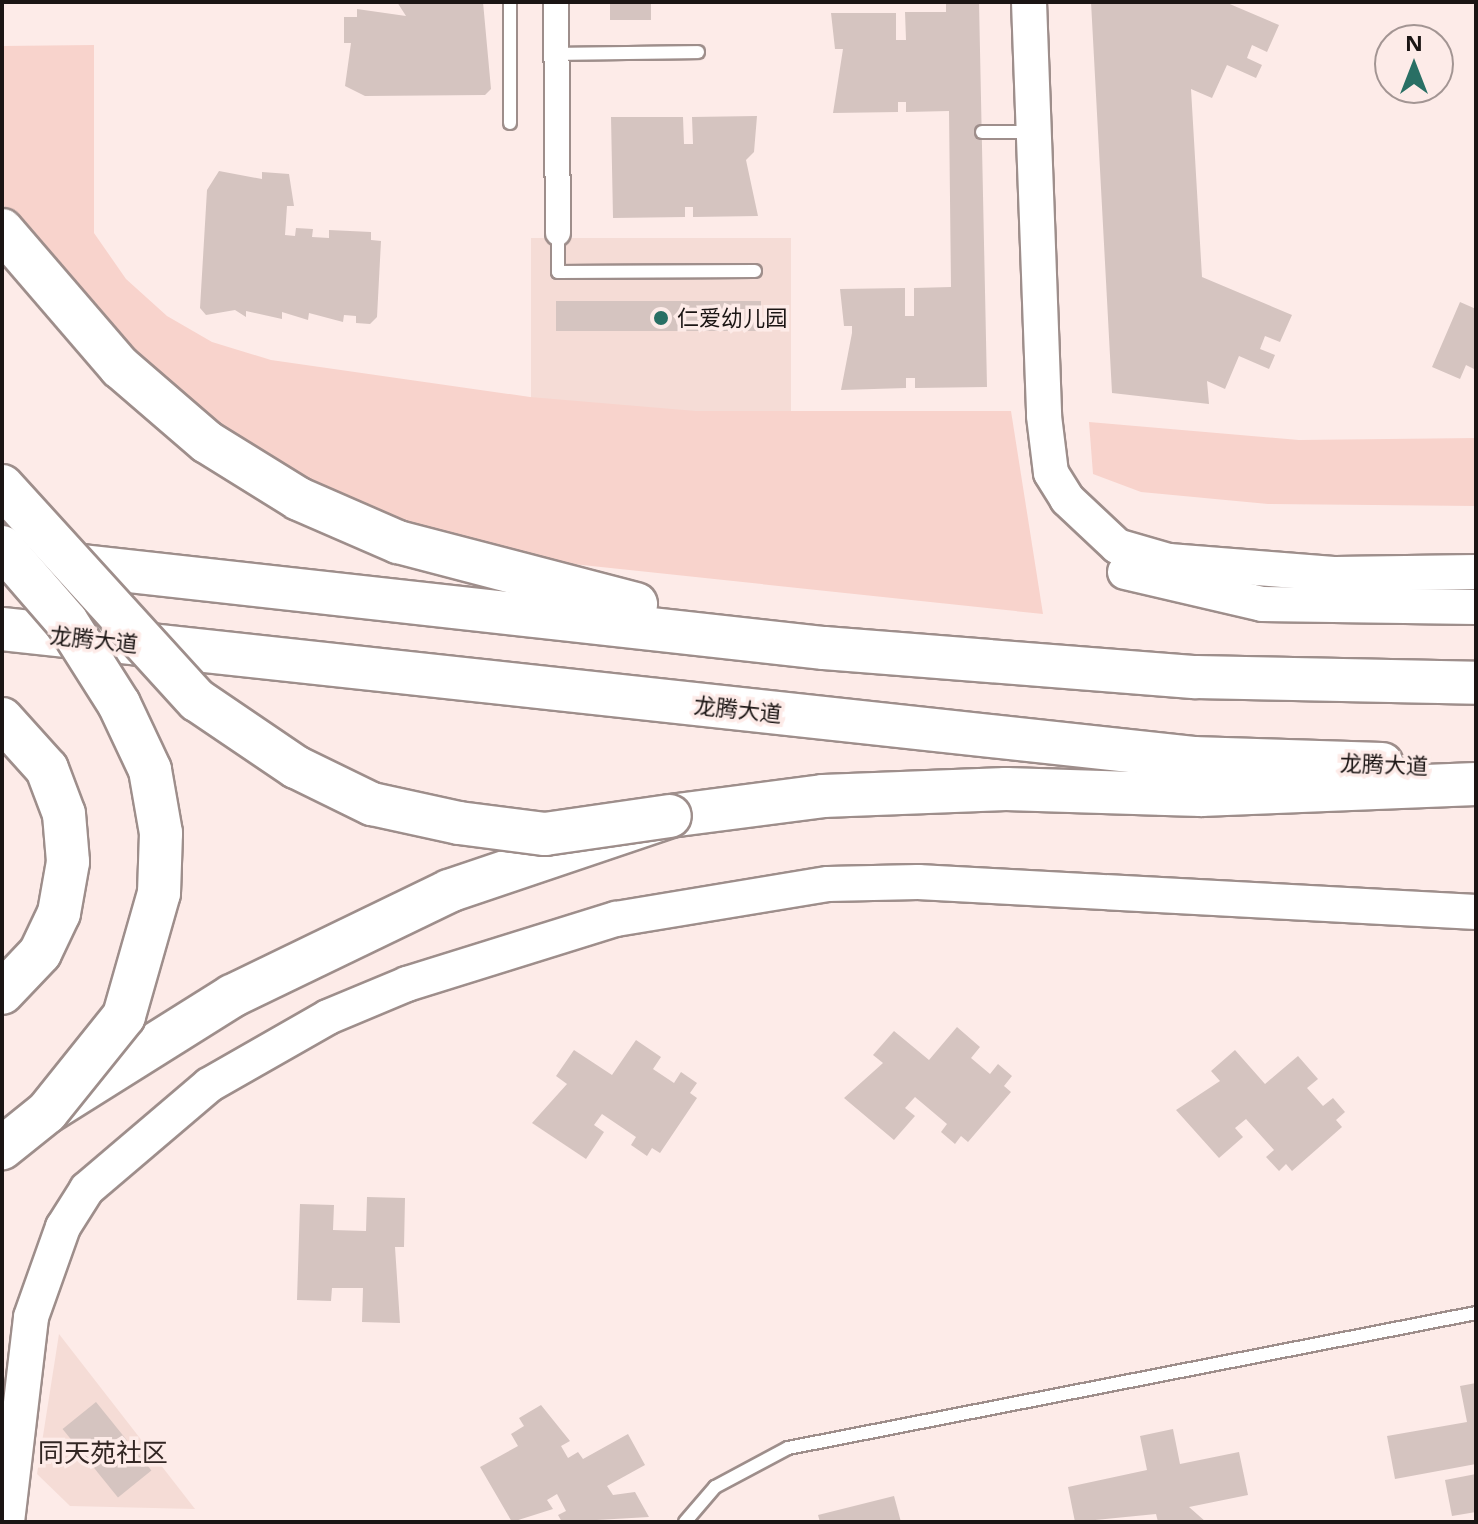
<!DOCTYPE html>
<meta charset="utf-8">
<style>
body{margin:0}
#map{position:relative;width:1478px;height:1524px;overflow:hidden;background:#fdebe8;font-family:"Noto Sans","Noto Sans SC",sans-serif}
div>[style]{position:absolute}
.built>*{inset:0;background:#f5dcd6;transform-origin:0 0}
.green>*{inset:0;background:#f8d3cc}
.building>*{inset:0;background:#d5c4c0;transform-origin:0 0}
.roads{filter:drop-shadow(2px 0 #9e8e8b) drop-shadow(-2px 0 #9e8e8b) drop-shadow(0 2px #9e8e8b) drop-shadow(0 -2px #9e8e8b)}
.lane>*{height:12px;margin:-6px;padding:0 6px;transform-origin:6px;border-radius:6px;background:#fff}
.street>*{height:24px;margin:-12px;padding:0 12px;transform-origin:12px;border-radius:12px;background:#fff}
.secondary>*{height:34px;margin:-17px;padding:0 17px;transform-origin:17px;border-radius:17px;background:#fff}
.highway>*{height:42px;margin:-21px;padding:0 21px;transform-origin:21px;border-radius:21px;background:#fff}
.bridges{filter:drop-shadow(2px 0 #9e8e8b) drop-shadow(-2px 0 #9e8e8b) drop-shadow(0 2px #9e8e8b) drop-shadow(0 -2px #9e8e8b)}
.highway-bridge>*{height:42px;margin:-21px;padding:0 21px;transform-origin:21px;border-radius:21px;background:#fff}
.dots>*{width:22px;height:22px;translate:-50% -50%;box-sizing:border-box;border:4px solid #fdebe8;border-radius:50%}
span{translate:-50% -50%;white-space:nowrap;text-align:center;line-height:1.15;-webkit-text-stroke:7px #fdebe8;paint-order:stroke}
.poi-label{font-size:22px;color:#1b1514}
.left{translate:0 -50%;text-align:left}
.street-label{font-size:22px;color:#1b1514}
.quarter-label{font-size:26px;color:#322623}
.frame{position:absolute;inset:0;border:4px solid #1b1514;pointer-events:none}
.north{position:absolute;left:1374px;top:24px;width:80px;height:80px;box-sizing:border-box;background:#fdebe8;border:2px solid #a39593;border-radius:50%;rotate:0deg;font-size:22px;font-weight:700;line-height:32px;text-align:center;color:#1b1514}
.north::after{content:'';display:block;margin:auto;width:28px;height:36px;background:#296f64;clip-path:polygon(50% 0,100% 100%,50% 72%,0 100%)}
</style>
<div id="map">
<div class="built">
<div style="left:791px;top:238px;width:174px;height:260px;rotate:90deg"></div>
<div style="clip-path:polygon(59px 1334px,195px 1509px,70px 1506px,37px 1474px)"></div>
</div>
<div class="green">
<div style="clip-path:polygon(94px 45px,94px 233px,126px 279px,167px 316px,212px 342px,271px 360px,530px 397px,696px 411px,1011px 411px,1043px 614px,516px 558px,459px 545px,263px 464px,133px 359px,2px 203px,2px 46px)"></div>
<div style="clip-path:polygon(1089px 422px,1299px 440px,1476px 438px,1476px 506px,1268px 504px,1141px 492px,1093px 474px)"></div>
</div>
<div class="building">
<div style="clip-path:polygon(397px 2px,483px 2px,491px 89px,485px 95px,365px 96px,345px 86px,351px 43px,344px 43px,344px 17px,357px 17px,357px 9px,406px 16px)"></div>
<div style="left:610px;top:2px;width:41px;height:18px"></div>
<div style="clip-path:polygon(946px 2px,979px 2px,987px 387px,915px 388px,915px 378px,906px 378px,906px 388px,841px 390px,852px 333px,852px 326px,844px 326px,840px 289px,905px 288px,905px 316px,914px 316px,914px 288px,951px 287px,949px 111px,906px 112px,906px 102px,898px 102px,898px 112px,833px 113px,843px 49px,835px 49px,831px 13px,896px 13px,896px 40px,906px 40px,905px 12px,946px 12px)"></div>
<div style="clip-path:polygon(1091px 2px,1225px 2px,1279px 25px,1267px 52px,1252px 45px,1247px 58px,1262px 65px,1256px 78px,1227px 65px,1212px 98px,1191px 89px,1202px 277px,1292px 315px,1280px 342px,1265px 336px,1260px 349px,1275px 355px,1269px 369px,1239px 356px,1225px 389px,1207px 381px,1209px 404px,1112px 393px)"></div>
<div style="clip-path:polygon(757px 116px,754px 152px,746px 160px,758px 216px,693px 217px,693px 207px,685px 207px,685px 217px,613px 218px,611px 117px,683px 117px,684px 144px,693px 144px,692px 117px)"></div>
<div style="clip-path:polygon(219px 171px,262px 179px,262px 172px,289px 174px,294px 206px,287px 206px,285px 235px,295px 236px,296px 228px,313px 229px,312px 237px,329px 238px,329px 230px,371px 232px,371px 240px,381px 241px,377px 317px,370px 324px,356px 323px,356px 316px,344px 315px,343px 322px,309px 313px,308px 320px,282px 312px,282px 319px,246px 311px,246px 317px,235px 310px,206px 315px,200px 308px,207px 190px)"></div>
<div style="left:761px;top:301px;width:30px;height:205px;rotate:90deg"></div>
<div style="clip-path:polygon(1460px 302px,1476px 309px,1476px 370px,1466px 365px,1460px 379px,1432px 367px)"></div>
<div style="clip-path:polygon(957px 1027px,980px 1047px,971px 1058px,990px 1074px,998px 1064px,1012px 1076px,1004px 1086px,1011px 1092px,968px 1142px,961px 1136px,955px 1144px,941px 1132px,947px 1124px,915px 1097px,905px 1108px,915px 1116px,894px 1140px,844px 1098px,883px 1063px,873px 1055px,894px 1031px,929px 1060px)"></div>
<div style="clip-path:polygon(636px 1040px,661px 1057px,653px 1069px,674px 1083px,681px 1072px,697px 1083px,690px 1093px,697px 1098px,660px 1153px,652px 1148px,647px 1156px,631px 1145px,636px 1137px,602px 1114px,594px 1125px,604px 1132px,586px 1159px,532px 1123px,567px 1084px,556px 1076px,574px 1050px,612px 1075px)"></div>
<div style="clip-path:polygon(1235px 1050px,1265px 1084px,1298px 1056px,1318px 1079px,1307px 1088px,1323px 1106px,1333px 1098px,1345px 1112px,1336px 1120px,1342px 1127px,1292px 1171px,1286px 1164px,1279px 1171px,1266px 1157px,1274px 1150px,1246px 1119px,1235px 1128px,1243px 1137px,1219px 1158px,1176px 1110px,1220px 1081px,1211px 1071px)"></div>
<div style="clip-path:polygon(367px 1197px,405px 1198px,404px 1247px,395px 1247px,400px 1323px,362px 1322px,363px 1288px,332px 1288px,331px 1301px,297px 1300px,300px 1204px,334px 1205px,333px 1230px,366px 1231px)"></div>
<div style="clip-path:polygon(1476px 1383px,1476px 1464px,1395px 1479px,1387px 1436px,1467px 1422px,1460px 1386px)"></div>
<div style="left:96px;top:1402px;width:88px;height:43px;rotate:51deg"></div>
<div style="clip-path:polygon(541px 1405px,570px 1441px,561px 1446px,568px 1458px,578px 1452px,583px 1459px,628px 1434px,645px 1465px,607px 1486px,613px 1495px,635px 1492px,649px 1517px,562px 1522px,558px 1515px,566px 1511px,557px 1494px,547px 1500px,553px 1509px,512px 1522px,480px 1467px,518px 1446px,511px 1434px,524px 1426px,519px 1418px)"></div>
<div style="clip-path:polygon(1173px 1429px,1180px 1464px,1239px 1452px,1248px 1495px,1189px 1507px,1206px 1522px,1158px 1522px,1156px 1514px,1075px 1522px,1068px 1487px,1147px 1470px,1140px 1436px)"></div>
<div style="clip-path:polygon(1476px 1474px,1476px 1512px,1452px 1516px,1445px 1480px)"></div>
<div style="clip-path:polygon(894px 1496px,901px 1522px,820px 1522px,818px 1515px)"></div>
</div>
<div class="roads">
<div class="lane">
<div style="left:510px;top:2px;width:121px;rotate:90deg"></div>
<div style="left:557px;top:54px;width:141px;rotate:-0.8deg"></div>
<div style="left:982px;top:132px;width:49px"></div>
<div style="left:558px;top:233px;width:39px;rotate:90deg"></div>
<div style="left:558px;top:272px;width:197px;rotate:-0.3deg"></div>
<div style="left:685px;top:1522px;width:46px;rotate:-49.4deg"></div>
<div style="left:715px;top:1487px;width:83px;rotate:-28.1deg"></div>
<div style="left:788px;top:1448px;width:701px;rotate:-11.1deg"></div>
</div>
<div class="street">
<div style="left:556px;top:2px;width:231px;rotate:89.5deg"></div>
</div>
<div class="secondary">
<div style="left:1029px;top:2px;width:414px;rotate:87.9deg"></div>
<div style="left:1044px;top:416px;width:57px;rotate:83deg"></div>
<div style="left:1051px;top:473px;width:31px;rotate:58deg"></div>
<div style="left:1067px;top:499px;width:69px;rotate:43.2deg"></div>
<div style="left:1117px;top:546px;width:54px;rotate:16.1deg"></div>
<div style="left:1169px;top:561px;width:168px;rotate:4.5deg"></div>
<div style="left:1336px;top:574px;width:140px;rotate:-0.8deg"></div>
<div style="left:1125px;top:572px;width:141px;rotate:13.1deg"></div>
<div style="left:1262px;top:604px;width:214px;rotate:0.8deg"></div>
<div style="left:7px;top:1522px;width:206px;rotate:-83.3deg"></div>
<div style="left:31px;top:1317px;width:96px;rotate:-70.4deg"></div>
<div style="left:63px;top:1227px;width:45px;rotate:-57.7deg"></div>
<div style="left:87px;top:1189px;width:160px;rotate:-40.4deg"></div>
<div style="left:209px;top:1085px;width:137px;rotate:-29.7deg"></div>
<div style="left:328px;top:1017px;width:86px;rotate:-22.7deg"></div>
<div style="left:407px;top:984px;width:219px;rotate:-17.3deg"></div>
<div style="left:616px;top:919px;width:215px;rotate:-9.4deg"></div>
<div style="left:828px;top:884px;width:90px;rotate:-1.3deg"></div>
<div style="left:918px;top:882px;width:559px;rotate:3.08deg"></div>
</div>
<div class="highway">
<div style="left:2px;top:230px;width:181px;rotate:49.3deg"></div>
<div style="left:120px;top:367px;width:115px;rotate:40.8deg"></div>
<div style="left:207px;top:442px;width:108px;rotate:31.8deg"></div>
<div style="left:299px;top:499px;width:108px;rotate:23.5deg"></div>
<div style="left:398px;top:542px;width:246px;rotate:14.6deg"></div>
<div style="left:47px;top:562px;width:782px;rotate:6.32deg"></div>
<div style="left:824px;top:648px;width:373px;rotate:4.5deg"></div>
<div style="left:1196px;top:677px;width:280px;rotate:1.2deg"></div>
<div style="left:2px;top:629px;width:1198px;rotate:6.18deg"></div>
<div style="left:1193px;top:758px;width:189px;rotate:1.8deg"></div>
<div style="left:2px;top:719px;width:67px;rotate:48deg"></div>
<div style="left:47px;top:769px;width:48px;rotate:69.3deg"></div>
<div style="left:64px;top:814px;width:48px;rotate:85.2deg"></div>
<div style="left:68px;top:862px;width:52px;rotate:100deg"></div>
<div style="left:59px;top:913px;width:44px;rotate:115.4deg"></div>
<div style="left:40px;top:953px;width:55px;rotate:133.5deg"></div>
<div style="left:52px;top:1109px;width:213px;rotate:-32.1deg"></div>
<div style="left:232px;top:996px;width:241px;rotate:-25.8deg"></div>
<div style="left:449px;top:891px;width:233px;rotate:-18.7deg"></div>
<div style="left:670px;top:816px;width:154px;rotate:-7.4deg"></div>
<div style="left:823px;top:796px;width:183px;rotate:-2.2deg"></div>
<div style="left:1006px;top:789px;width:195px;rotate:1.8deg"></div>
<div style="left:1201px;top:795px;width:275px;rotate:-2.3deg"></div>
</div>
</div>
<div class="bridges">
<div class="highway-bridge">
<div style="left:2px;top:486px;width:290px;rotate:47.7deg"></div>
<div style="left:197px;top:700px;width:120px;rotate:34.1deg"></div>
<div style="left:296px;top:767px;width:85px;rotate:26deg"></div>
<div style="left:372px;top:804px;width:89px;rotate:12.3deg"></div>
<div style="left:459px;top:823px;width:87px;rotate:7.3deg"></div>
<div style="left:545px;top:834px;width:126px;rotate:-8.2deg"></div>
<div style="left:2px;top:547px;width:99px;rotate:49.1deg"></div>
<div style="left:67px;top:622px;width:97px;rotate:57.6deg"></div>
<div style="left:119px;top:704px;width:73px;rotate:64.8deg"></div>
<div style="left:150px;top:770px;width:64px;rotate:80.1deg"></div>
<div style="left:161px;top:833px;width:60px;rotate:91.9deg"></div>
<div style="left:159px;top:893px;width:128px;rotate:105.9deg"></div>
<div style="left:124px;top:1016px;width:123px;rotate:128.7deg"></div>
<div style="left:47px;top:1112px;width:58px;rotate:141.3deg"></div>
</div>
</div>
<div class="dots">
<div style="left:661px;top:318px;background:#296f64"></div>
</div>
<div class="poi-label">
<span class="left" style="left:677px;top:318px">仁爱幼儿园</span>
</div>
<div class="street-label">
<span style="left:94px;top:639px;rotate:6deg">龙腾大道</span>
<span style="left:738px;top:709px;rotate:6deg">龙腾大道</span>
<span style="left:1384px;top:764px;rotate:2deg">龙腾大道</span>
</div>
<div class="quarter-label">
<span style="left:103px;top:1453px">同天苑社区</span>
</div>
<div class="frame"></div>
<div class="north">N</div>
</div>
